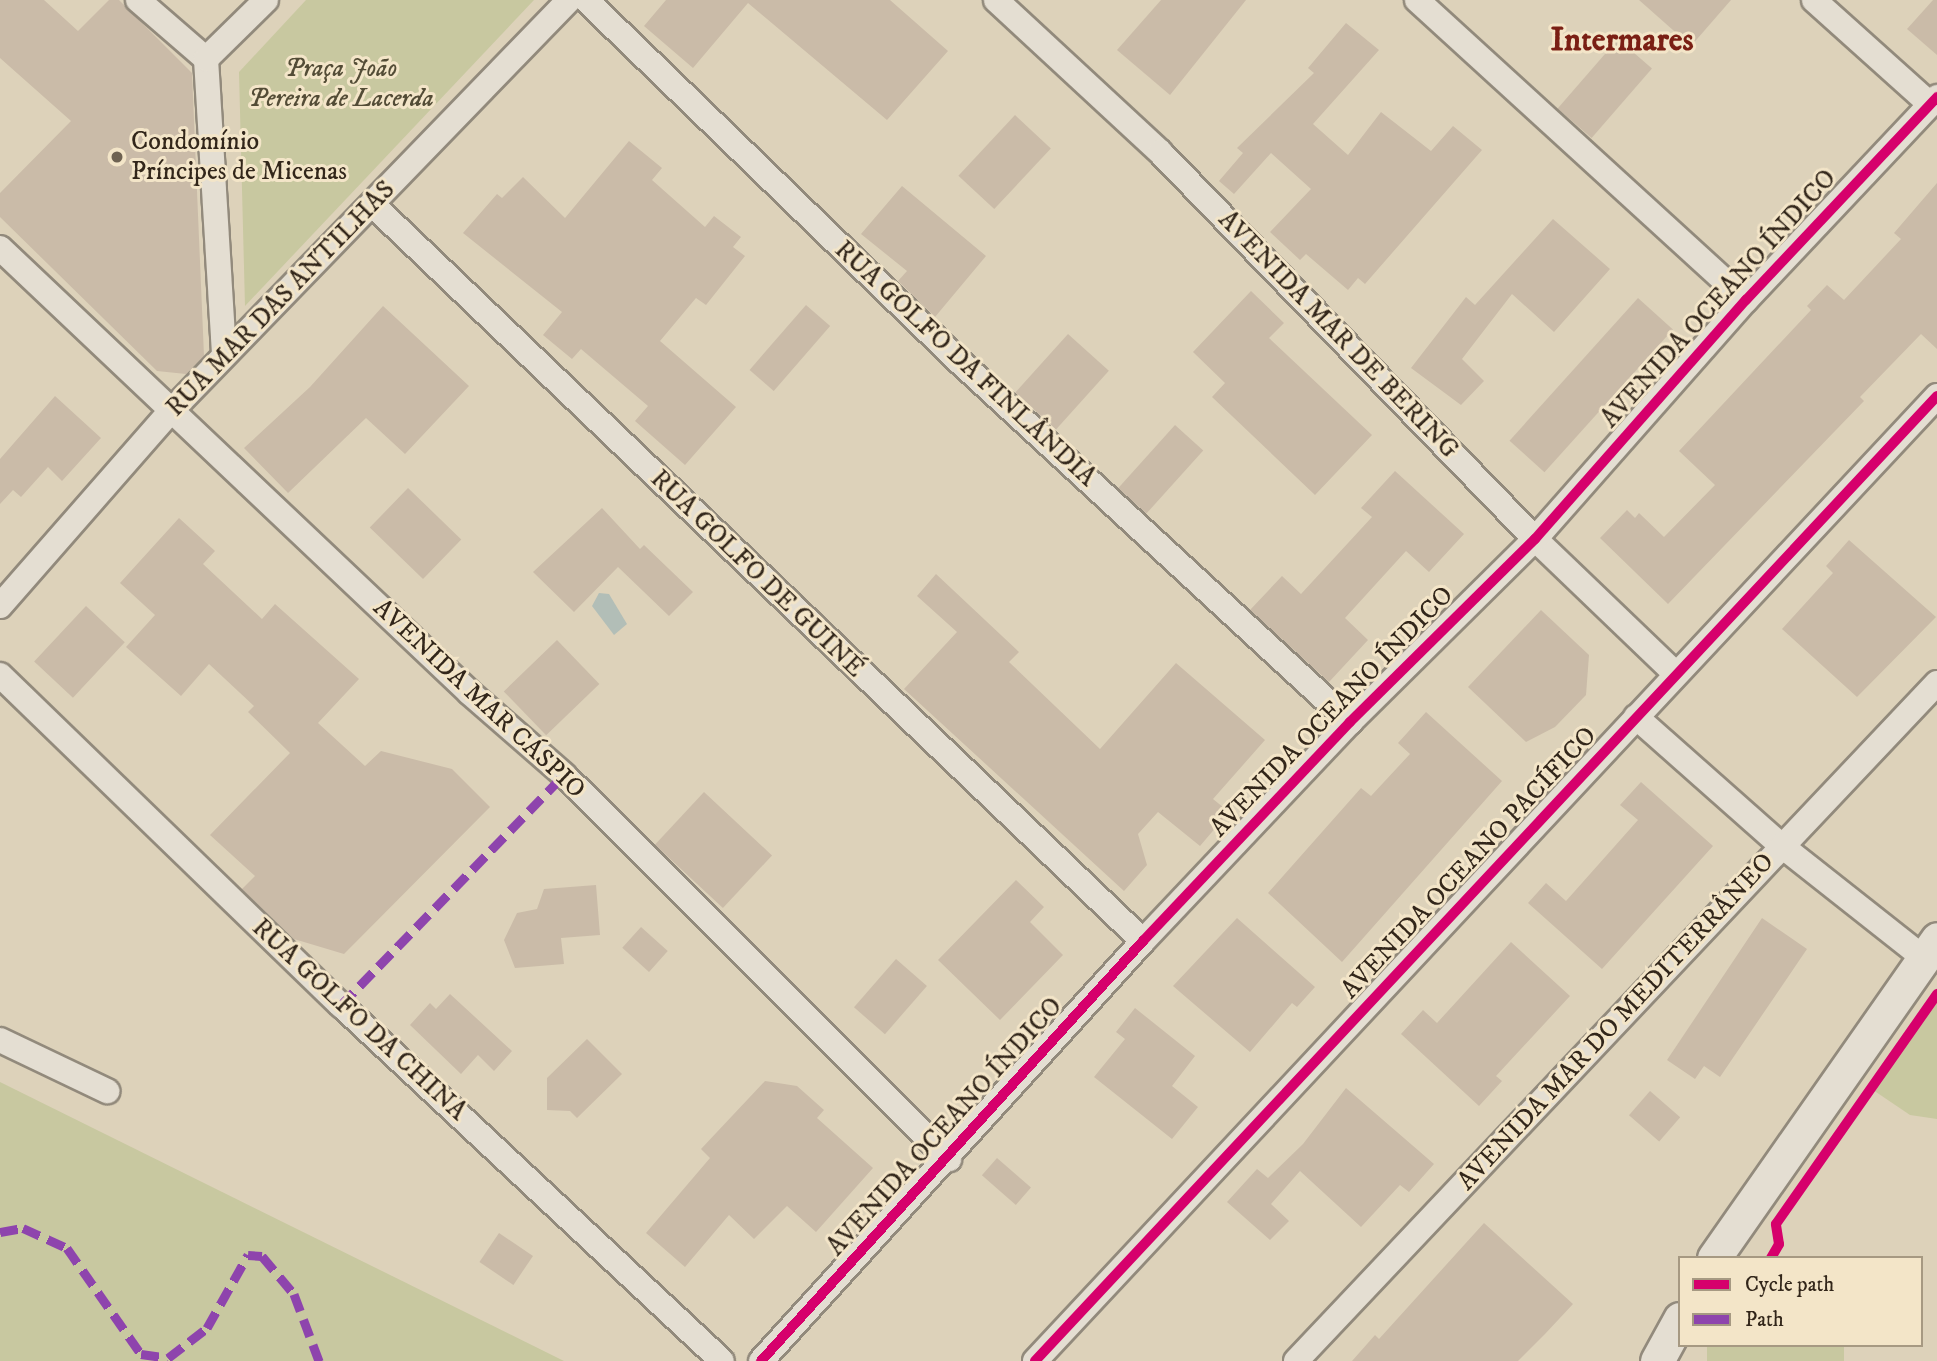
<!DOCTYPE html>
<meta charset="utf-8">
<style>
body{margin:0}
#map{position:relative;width:1937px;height:1361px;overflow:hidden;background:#ddd2ba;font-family:"IM FELL DW Pica",serif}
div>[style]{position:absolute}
.green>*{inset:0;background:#c8c8a0;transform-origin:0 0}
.water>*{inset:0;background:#b2beb7}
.building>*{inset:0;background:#cabba8;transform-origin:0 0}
.roads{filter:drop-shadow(2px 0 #928a7c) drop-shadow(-2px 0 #928a7c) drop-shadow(0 2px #928a7c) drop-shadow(0 -2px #928a7c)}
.street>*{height:24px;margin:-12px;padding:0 12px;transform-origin:12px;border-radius:12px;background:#e4ded2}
.secondary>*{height:33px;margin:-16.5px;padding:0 16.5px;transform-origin:16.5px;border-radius:16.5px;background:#e4ded2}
.quiet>*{height:9px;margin-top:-4.5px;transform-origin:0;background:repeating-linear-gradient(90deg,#8e44ad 0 18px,transparent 0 27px)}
.cycleway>*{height:10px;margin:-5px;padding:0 5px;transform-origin:5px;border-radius:5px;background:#d6006c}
.dots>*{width:19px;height:19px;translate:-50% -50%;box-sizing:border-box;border:4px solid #f3e5c8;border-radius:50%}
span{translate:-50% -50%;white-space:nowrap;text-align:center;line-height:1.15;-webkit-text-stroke:6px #f3e5c8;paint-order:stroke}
.park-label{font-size:26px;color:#534c36;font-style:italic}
.poi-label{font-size:26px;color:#32261a}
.left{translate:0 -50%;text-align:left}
.street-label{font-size:26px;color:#32261a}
.district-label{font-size:33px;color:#7a1f14;font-weight:700}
.legend{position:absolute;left:1678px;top:1256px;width:245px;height:91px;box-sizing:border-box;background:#f3e5c8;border:2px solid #a69982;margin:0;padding:9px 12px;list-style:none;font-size:21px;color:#32261a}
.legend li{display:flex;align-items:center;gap:14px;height:35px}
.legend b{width:35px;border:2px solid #a69982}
</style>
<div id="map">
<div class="green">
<div style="clip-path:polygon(306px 0,534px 0,245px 306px,239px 72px)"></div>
<div style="clip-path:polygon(1937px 1000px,1937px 1119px,1910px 1115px,1873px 1090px)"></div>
<div style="clip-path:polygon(0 1082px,564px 1361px,0 1361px)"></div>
<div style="left:1707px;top:1345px;width:137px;height:18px"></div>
</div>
<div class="water">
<div style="clip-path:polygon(599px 593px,609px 594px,627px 624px,614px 635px,592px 606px)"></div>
</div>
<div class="building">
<div style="clip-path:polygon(0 0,44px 0,78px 31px,109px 0,119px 0,192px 73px,204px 356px,186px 374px,157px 371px,0 217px,0 193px,71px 121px,0 58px)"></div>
<div style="clip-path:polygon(666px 0,890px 0,948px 51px,887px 120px,748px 3px,693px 68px,644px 26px)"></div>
<div style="clip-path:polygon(1161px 0,1246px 0,1170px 95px,1117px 50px)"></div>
<div style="clip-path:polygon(1639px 0,1731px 0,1691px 46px)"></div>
<div style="clip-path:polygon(1933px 0,1937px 0,1937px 55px,1907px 29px)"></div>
<div style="clip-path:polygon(1346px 23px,1379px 50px,1313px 124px,1348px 155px,1381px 112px,1431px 151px,1453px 126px,1482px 150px,1365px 284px,1358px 278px,1348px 290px,1306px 254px,1300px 260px,1270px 232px,1311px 189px,1271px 153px,1234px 194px,1219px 181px,1243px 153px,1237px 148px,1314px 73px,1308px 68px)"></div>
<div style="left:1618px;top:39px;width:45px;height:92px;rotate:41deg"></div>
<div style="left:1015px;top:115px;width:49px;height:83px;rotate:43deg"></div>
<div style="clip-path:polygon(629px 141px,662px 168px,652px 180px,705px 227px,714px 216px,741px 237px,733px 247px,745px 256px,706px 305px,696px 298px,660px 341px,736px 407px,685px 465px,635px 421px,648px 406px,581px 349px,572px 359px,543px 335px,562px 312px,463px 233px,497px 194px,502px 198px,523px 177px,565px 218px)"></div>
<div style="clip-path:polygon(1937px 183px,1937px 349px,1921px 334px,1860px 397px,1864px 401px,1668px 604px,1600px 538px,1627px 510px,1635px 518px,1639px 513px,1664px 537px,1715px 485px,1679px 451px,1811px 310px,1807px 306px,1827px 285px,1844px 300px,1901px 239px,1894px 233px)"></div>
<div style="clip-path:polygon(902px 186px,986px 256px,935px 317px,898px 281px,907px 271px,861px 234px)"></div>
<div style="clip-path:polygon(1553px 219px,1610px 269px,1554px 332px,1512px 294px,1462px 359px,1484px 381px,1461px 405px,1411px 368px,1466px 297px,1475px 305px)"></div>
<div style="clip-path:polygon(1251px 291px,1284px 323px,1269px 338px,1372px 435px,1315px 495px,1212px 397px,1225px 383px,1193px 352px)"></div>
<div style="left:1638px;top:298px;width:47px;height:192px;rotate:42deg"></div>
<div style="left:806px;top:305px;width:32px;height:86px;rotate:41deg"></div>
<div style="clip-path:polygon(383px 306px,469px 386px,405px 454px,366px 418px,288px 493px,244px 448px,310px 387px)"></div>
<div style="left:1068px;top:334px;width:55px;height:79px;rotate:42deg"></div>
<div style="clip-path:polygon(55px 396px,101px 438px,62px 481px,48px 467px,21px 497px,13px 490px,0 504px,0 459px)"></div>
<div style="left:1175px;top:425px;width:38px;height:85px;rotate:42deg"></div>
<div style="clip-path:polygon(1395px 471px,1464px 534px,1429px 572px,1406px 551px,1345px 618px,1368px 640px,1329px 682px,1250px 610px,1282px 576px,1301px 594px,1372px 517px,1361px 508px)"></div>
<div style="left:408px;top:488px;width:74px;height:55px;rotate:44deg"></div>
<div style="clip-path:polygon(602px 508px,640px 549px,644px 545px,693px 592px,669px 616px,618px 567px,574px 612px,533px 572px)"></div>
<div style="clip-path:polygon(179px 518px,215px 551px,203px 564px,262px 619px,275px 604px,359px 679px,318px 723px,365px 766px,381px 751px,452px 769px,490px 807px,344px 954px,294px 939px,242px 889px,255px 876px,210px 835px,290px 753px,248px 712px,254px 706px,209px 664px,181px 696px,126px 647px,155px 615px,120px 583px)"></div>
<div style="clip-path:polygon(1849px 540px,1936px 617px,1857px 697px,1782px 629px,1833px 573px,1826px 566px)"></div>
<div style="clip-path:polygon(936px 574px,1019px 652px,1009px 662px,1100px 749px,1176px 663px,1265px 740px,1213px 799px,1229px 812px,1200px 846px,1158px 812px,1138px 834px,1147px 865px,1124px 891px,904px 689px,957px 632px,917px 596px)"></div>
<div style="left:86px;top:606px;width:53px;height:76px;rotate:43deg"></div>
<div style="clip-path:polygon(1541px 610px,1589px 655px,1586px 695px,1555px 727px,1526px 742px,1468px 687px)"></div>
<div style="left:557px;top:640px;width:61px;height:74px;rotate:46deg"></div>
<div style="clip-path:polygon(1426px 712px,1502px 781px,1342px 962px,1268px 893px,1361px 788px,1371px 796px,1410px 754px,1398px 743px)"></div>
<div style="clip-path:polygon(1641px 782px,1713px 846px,1602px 969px,1528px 903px,1546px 883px,1566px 901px,1638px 820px,1620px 805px)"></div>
<div style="left:704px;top:792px;width:93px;height:72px;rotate:43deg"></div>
<div style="clip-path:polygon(1016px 880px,1044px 907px,1030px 922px,1063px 955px,1000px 1020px,938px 960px)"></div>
<div style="clip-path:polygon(596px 885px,600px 935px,561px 938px,564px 964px,515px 968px,504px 940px,517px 913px,537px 909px,544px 889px)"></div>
<div style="clip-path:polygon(1237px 918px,1315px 987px,1297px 1007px,1292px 1003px,1250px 1052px,1173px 986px)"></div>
<div style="clip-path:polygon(1762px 918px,1807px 949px,1720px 1077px,1704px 1066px,1695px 1079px,1667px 1060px)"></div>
<div style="left:641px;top:927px;width:36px;height:28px;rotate:42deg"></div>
<div style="clip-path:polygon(1511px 942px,1570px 996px,1496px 1076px,1502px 1081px,1479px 1106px,1401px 1034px,1423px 1010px,1437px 1023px)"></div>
<div style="left:896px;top:959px;width:41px;height:64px;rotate:41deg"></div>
<div style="clip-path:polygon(450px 994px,512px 1051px,494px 1071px,478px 1055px,461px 1074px,410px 1025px,430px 1003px,436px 1009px)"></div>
<div style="clip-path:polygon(1135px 1008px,1195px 1056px,1172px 1086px,1198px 1107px,1172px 1139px,1094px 1077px,1125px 1039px,1116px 1032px)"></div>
<div style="clip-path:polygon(587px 1039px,622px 1074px,577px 1118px,570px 1111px,547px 1110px,547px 1078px)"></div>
<div style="clip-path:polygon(765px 1081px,797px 1086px,824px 1110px,817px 1118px,873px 1168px,816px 1232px,787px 1206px,754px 1239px,729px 1215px,685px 1267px,646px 1233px,710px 1158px,701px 1149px)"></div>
<div style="clip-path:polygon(1346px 1088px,1434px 1164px,1409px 1192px,1400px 1185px,1361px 1227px,1300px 1171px,1271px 1204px,1289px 1221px,1270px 1240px,1227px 1202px,1257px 1169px,1268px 1178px,1303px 1144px)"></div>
<div style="left:1650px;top:1091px;width:40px;height:32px;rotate:41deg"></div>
<div style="left:997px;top:1158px;width:45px;height:23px;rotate:41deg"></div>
<div style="clip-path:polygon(1484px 1223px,1573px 1304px,1545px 1334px,1518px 1361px,1352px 1361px,1375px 1335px,1379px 1339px)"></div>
<div style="left:499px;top:1233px;width:41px;height:35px;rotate:34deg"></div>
</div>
<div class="roads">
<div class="street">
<div style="left:138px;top:0;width:90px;rotate:40.9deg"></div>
<div style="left:206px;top:59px;width:296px;rotate:86.5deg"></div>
<div style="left:586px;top:0;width:520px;rotate:44.07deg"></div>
<div style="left:960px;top:362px;width:531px;rotate:42.71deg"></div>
<div style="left:996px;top:0;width:224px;rotate:42.8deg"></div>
<div style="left:1160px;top:152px;width:539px;rotate:45.9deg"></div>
<div style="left:1535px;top:539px;width:195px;rotate:43.8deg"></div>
<div style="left:1417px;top:0;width:445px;rotate:42.4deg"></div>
<div style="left:1814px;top:0;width:156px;rotate:41.9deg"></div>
<div style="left:206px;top:59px;width:84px;rotate:-44.5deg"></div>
<div style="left:373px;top:205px;width:1065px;rotate:43.71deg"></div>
<div style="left:0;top:248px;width:647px;rotate:43.43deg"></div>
<div style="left:470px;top:693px;width:125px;rotate:41.1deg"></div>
<div style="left:564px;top:775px;width:544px;rotate:44.93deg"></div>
<div style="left:0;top:606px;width:259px;rotate:-48.8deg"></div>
<div style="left:171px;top:411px;width:572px;rotate:-45.92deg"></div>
<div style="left:0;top:675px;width:475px;rotate:44.1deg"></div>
<div style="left:341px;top:1005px;width:521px;rotate:43.06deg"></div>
<div style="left:1636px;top:717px;width:195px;rotate:41.5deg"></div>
<div style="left:1782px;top:846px;width:181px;rotate:38.3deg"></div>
<div style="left:0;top:1040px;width:119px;rotate:25.5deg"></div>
<div style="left:761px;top:1361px;width:568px;rotate:-47.71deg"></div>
<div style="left:1143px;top:941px;width:301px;rotate:-46.6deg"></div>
<div style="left:1350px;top:722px;width:260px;rotate:-44.7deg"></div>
<div style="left:1535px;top:539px;width:319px;rotate:-48.6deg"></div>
<div style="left:1746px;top:300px;width:279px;rotate:-46.7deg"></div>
<div style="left:1035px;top:1361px;width:1321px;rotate:-46.93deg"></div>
<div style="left:1296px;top:1361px;width:933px;rotate:-46.61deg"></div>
</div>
<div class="secondary">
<div style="left:1714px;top:1258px;width:389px;rotate:-55deg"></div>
<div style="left:1657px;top:1361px;width:48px;rotate:-61.3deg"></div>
</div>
</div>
<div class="quiet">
<div style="left:341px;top:1005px;width:320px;rotate:-45.9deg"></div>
<div style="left:0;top:1232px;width:23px;rotate:-10deg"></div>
<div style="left:23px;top:1228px;width:48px;rotate:24.4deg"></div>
<div style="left:67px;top:1248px;width:129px;rotate:55.1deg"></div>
<div style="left:141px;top:1354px;width:27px;rotate:8deg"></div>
<div style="left:168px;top:1358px;width:49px;rotate:-37.6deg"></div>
<div style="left:207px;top:1328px;width:84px;rotate:-60.7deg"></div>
<div style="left:248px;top:1255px;width:14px;rotate:4deg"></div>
<div style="left:262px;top:1256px;width:50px;rotate:49.9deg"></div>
<div style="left:294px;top:1294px;width:72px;rotate:69.5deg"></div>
</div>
<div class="cycleway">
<div style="left:1771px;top:1258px;width:16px;rotate:-60deg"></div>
<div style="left:1779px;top:1244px;width:20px;rotate:-99deg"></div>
<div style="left:1776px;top:1224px;width:281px;rotate:-55deg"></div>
<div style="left:761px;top:1361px;width:568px;rotate:-47.71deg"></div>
<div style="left:1143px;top:941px;width:301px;rotate:-46.6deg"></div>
<div style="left:1350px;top:722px;width:260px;rotate:-44.7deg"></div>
<div style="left:1535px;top:539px;width:319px;rotate:-48.6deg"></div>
<div style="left:1746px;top:300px;width:279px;rotate:-46.7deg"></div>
<div style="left:1035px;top:1361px;width:1321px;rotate:-46.93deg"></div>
</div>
<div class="dots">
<div style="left:117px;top:157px;background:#6e6252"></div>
</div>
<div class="park-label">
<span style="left:341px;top:84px">Praça João<br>Pereira de Lacerda</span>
</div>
<div class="poi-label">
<span class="left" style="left:131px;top:157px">Condomínio<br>Príncipes de Micenas</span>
</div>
<div class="street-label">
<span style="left:281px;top:299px;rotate:-46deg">RUA MAR DAS ANTILHAS</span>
<span style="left:1719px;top:299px;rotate:-48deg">AVENIDA OCEANO ÍNDICO</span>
<span style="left:1338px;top:335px;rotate:46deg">AVENIDA MAR DE BERING</span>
<span style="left:965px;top:364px;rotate:43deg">RUA GOLFO DA FINLÂNDIA</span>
<span style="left:757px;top:574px;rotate:44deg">RUA GOLFO DE GUINÉ</span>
<span style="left:479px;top:699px;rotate:43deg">AVENIDA MAR CÁSPIO</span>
<span style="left:1332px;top:712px;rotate:-46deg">AVENIDA OCEANO ÍNDICO</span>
<span style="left:1469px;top:863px;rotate:-47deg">AVENIDA OCEANO PACÍFICO</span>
<span style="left:359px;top:1020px;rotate:43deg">RUA GOLFO DA CHINA</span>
<span style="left:1616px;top:1022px;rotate:-47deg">AVENIDA MAR DO MEDITERRÂNEO</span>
<span style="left:945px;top:1127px;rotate:-48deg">AVENIDA OCEANO ÍNDICO</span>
</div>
<div class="district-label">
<span style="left:1622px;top:41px">Intermares</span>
</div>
<ul class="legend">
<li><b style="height:9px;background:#d6006c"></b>Cycle path</li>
<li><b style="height:9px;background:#8e44ad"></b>Path</li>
</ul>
</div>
